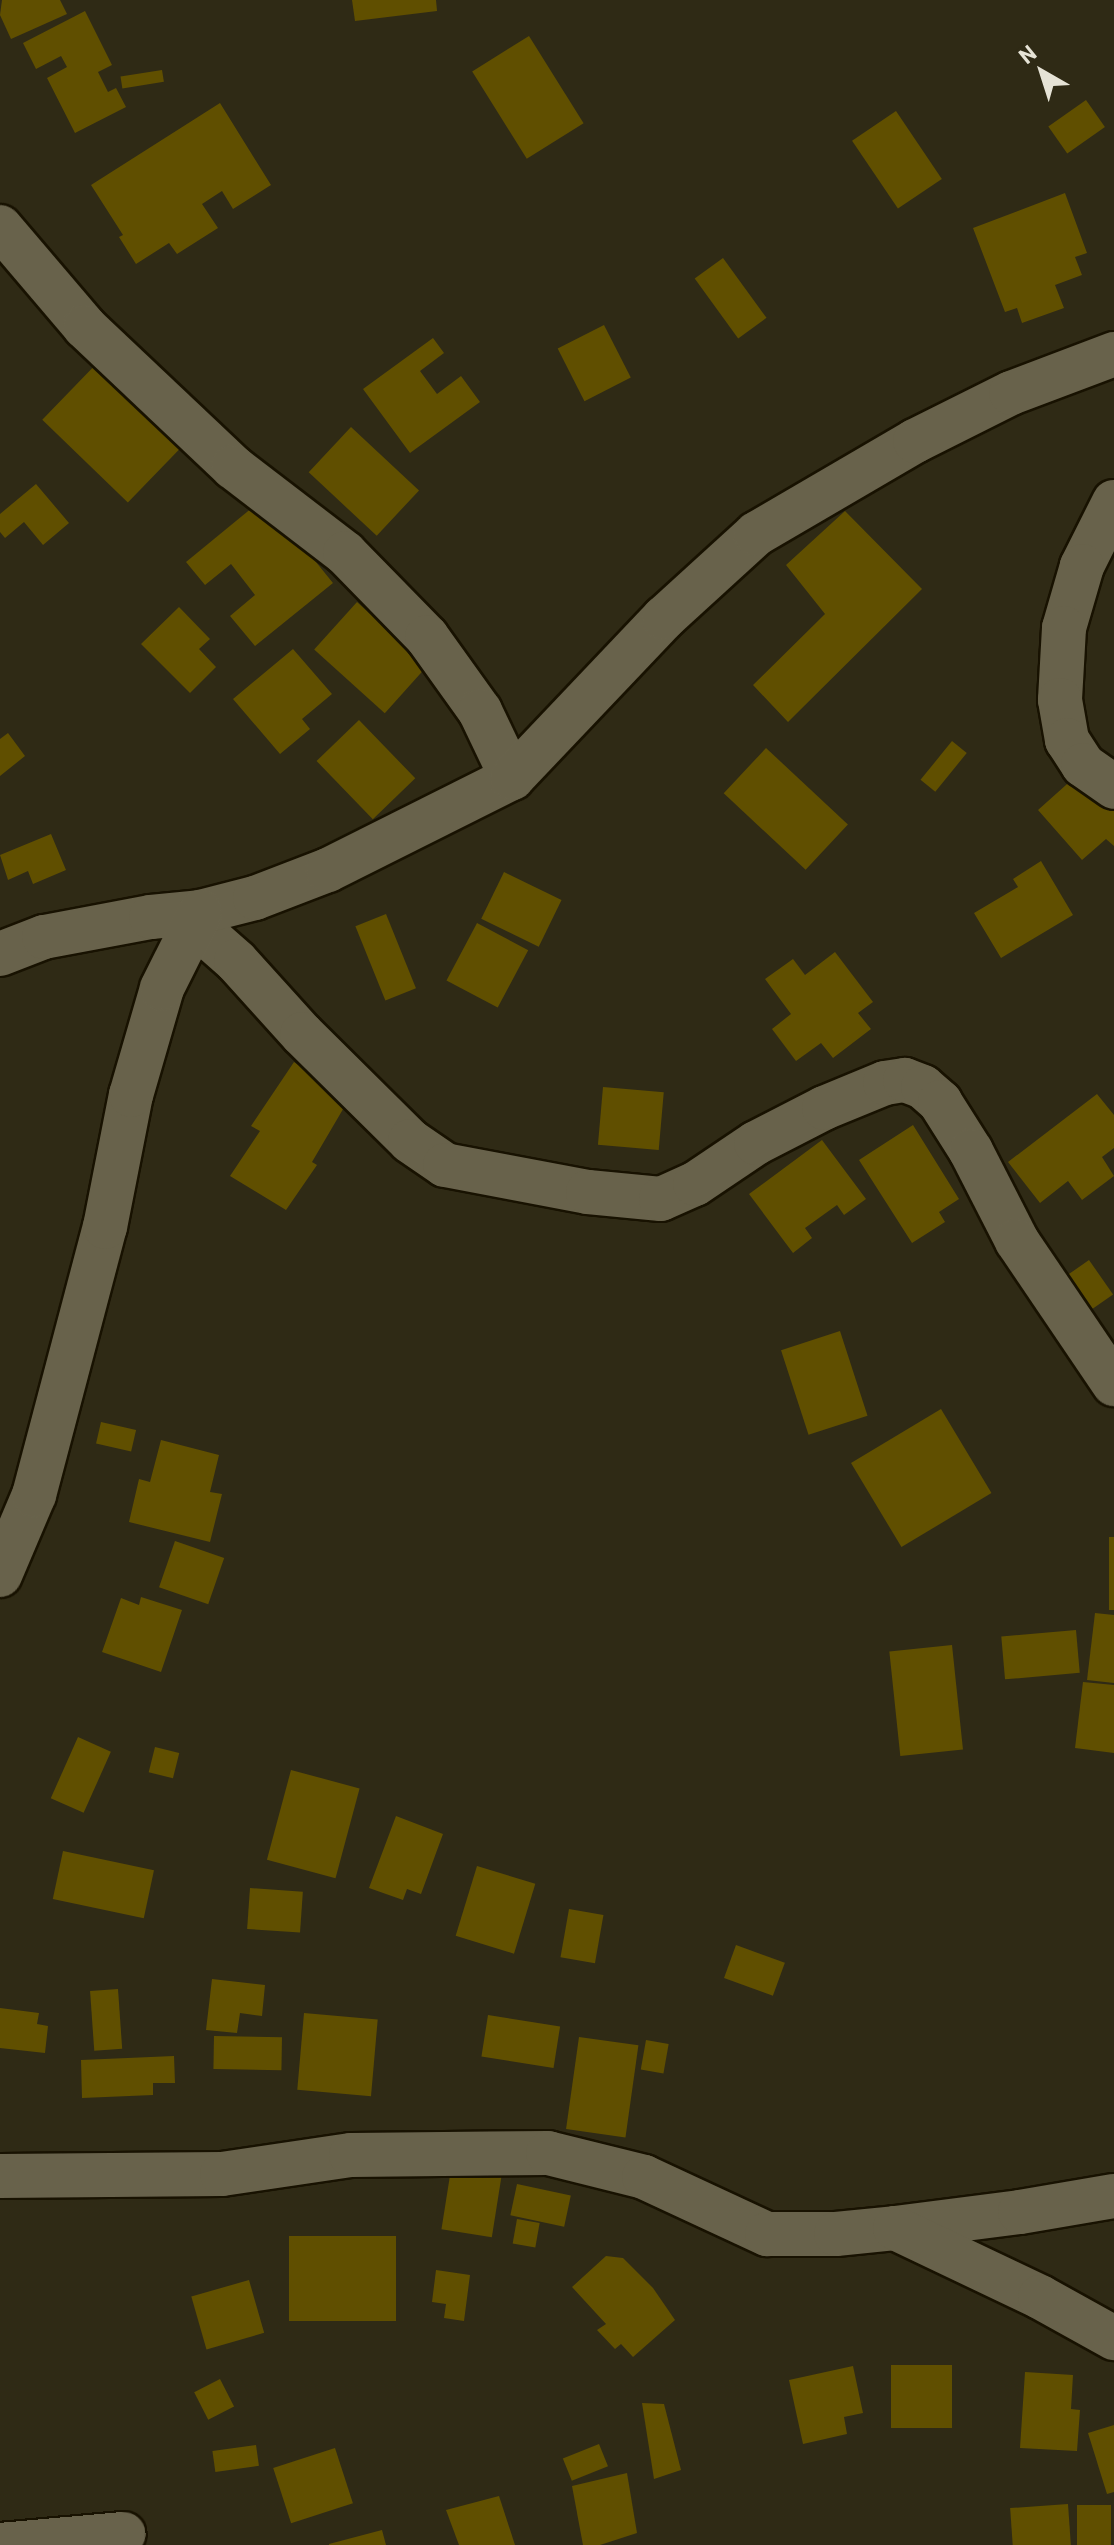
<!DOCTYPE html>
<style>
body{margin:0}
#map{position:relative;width:1114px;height:2545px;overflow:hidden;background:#2f2a15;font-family:Barlow,sans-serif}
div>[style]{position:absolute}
.building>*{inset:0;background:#604f00;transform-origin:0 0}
.roads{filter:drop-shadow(2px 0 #181201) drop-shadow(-2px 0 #181201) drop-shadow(0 2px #181201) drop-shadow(0 -2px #181201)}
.minor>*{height:44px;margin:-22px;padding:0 22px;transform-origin:22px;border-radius:22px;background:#68624b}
span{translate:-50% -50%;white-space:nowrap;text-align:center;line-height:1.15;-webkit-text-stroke:8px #2f2a15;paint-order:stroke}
.north{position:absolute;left:1002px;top:32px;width:80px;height:80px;-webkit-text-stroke:6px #2f2a15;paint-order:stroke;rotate:321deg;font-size:22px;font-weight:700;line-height:32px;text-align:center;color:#e6e3d6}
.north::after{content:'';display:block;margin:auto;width:28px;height:36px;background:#e6e3d6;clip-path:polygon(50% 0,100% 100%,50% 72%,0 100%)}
</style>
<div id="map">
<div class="building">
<div style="clip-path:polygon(2px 0,60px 0,67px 14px,11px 39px,0 15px)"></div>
<div style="clip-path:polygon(352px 0,436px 0,437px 11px,355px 21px)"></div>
<div style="clip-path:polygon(85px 11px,112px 65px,98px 72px,108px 92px,116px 88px,126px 107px,75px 133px,47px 78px,67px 67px,61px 56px,36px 69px,23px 43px)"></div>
<div style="left:529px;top:36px;width:103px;height:67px;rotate:58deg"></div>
<div style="left:162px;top:70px;width:12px;height:42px;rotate:81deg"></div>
<div style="left:1086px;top:100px;width:33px;height:46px;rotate:55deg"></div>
<div style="clip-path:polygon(220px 103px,271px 185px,233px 209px,222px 191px,202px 204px,218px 228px,177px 254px,169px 243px,136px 264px,119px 237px,123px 235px,91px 185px)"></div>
<div style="left:896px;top:111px;width:82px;height:53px;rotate:56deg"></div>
<div style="clip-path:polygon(1065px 193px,1087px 253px,1075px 257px,1082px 275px,1055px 285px,1064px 308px,1022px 323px,1017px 308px,1005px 312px,973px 228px)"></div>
<div style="left:723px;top:258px;width:74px;height:35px;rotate:54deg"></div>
<div style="left:604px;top:325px;width:59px;height:52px;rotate:63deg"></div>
<div style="clip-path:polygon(433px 338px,444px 353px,420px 371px,437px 394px,461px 376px,480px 402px,410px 453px,363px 389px)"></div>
<div style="left:102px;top:358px;width:119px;height:86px;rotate:44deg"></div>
<div style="left:351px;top:427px;width:93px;height:62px;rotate:43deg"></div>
<div style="clip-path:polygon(36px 484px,69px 523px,43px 545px,24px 522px,5px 538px,0 532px,0 514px)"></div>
<div style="clip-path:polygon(264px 498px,333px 583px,255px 646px,230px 616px,255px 595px,231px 564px,205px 585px,186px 562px)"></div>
<div style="clip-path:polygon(845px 511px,922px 589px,788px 722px,753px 685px,825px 614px,786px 565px)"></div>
<div style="left:357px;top:602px;width:95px;height:64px;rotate:42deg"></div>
<div style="clip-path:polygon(179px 607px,210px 639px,199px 649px,216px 667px,190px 693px,141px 644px)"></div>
<div style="clip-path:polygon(293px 649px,332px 694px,302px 719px,310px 729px,280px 754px,233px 699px)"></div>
<div style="left:359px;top:720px;width:81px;height:59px;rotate:46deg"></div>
<div style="clip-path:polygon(8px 733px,25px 756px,0 776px,0 739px)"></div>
<div style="left:952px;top:741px;width:19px;height:50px;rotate:39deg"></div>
<div style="left:766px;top:748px;width:112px;height:62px;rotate:43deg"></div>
<div style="clip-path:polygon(1085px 768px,1114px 802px,1114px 846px,1106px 839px,1082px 860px,1038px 810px)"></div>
<div style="clip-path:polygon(51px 834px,66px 870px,33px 884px,28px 871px,8px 880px,0 855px)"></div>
<div style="clip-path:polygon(1041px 861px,1073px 915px,1001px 958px,974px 913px,1018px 887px,1013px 879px)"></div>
<div style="left:504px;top:872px;width:64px;height:52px;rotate:26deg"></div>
<div style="left:386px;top:914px;width:80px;height:33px;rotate:68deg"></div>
<div style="left:477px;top:923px;width:58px;height:65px;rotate:28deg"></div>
<div style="clip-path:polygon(835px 952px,873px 1002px,858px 1013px,871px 1029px,833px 1058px,821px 1043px,796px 1061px,772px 1029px,791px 1014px,765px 979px,793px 959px,805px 975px)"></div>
<div style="clip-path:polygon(294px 1062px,349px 1099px,312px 1162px,317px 1165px,286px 1210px,230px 1176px,260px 1131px,251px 1126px)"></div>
<div style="left:603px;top:1087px;width:61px;height:58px;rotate:5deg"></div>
<div style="clip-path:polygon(1097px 1094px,1114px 1115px,1114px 1148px,1102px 1157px,1114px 1176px,1082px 1200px,1068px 1181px,1040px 1203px,1008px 1162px)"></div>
<div style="clip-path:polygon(913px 1125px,959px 1199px,939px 1212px,945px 1222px,912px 1243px,859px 1160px)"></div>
<div style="clip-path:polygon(822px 1140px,866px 1199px,844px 1215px,837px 1205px,805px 1228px,812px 1238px,793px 1253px,749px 1194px)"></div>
<div style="left:1089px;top:1260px;width:42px;height:25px;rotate:55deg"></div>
<div style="left:840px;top:1331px;width:89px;height:62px;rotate:72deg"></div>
<div style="left:941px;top:1409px;width:98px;height:105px;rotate:59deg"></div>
<div style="left:101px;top:1422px;width:36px;height:22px;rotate:13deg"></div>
<div style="clip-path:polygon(161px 1440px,219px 1455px,210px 1492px,222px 1494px,210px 1542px,129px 1522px,139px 1479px,150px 1482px)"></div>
<div style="left:1109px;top:1537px;width:5px;height:73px"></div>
<div style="left:175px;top:1541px;width:52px;height:49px;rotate:19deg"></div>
<div style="clip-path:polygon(141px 1597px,182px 1610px,161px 1672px,102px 1652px,121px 1598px,139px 1605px)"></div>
<div style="clip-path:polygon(1095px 1613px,1114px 1615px,1114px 1683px,1087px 1680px)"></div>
<div style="left:1076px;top:1630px;width:43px;height:75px;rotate:85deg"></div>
<div style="left:952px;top:1645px;width:105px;height:63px;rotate:84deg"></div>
<div style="clip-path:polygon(1083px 1682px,1114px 1685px,1114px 1753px,1075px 1748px)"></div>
<div style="left:78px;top:1737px;width:36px;height:67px;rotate:24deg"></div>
<div style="left:155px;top:1747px;width:25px;height:26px;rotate:14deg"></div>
<div style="left:291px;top:1770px;width:71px;height:93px;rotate:15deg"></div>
<div style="clip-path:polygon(396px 1816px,443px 1834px,421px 1894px,407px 1889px,403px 1900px,369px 1888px)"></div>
<div style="left:63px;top:1851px;width:93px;height:49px;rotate:12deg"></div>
<div style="left:477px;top:1866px;width:61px;height:73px;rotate:17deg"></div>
<div style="left:250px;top:1888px;width:53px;height:41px;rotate:4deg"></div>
<div style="left:569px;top:1909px;width:35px;height:49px;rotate:10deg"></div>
<div style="left:736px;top:1945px;width:52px;height:35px;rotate:20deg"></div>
<div style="clip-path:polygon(212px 1979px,265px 1985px,262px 2016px,240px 2013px,237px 2033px,206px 2030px)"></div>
<div style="left:118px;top:1989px;width:60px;height:28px;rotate:86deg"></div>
<div style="clip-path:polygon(0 2008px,39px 2013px,37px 2024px,48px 2026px,45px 2053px,0 2048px)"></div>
<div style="left:304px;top:2013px;width:74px;height:77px;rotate:5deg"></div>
<div style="left:488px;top:2015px;width:73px;height:42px;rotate:9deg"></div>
<div style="left:214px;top:2036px;width:68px;height:33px;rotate:1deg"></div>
<div style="left:579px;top:2037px;width:60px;height:93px;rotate:8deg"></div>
<div style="left:646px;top:2040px;width:23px;height:30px;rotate:10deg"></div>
<div style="clip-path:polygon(174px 2056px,175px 2083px,153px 2083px,153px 2095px,82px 2098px,81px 2060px)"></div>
<div style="left:451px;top:2169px;width:51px;height:61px;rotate:9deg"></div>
<div style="left:517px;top:2184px;width:55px;height:32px;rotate:12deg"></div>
<div style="left:517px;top:2219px;width:23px;height:25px;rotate:10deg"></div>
<div style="left:289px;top:2236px;width:107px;height:85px"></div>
<div style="clip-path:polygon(606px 2256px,623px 2258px,653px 2288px,675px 2320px,633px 2357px,621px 2344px,615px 2349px,597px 2330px,606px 2324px,572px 2287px)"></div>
<div style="clip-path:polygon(436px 2270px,470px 2275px,464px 2321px,444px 2318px,446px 2304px,432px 2302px)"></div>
<div style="left:249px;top:2280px;width:55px;height:60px;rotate:74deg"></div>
<div style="left:891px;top:2365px;width:61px;height:63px"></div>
<div style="clip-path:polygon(853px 2366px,863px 2413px,844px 2417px,847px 2434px,803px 2444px,789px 2380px)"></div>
<div style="clip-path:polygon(1025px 2372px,1073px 2375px,1071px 2409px,1080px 2410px,1077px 2451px,1020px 2448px)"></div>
<div style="left:220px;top:2379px;width:31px;height:29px;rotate:63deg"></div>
<div style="clip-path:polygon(642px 2403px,664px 2404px,681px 2470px,654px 2479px)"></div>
<div style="clip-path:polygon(1114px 2425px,1114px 2492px,1107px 2494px,1088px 2433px)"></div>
<div style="left:599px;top:2444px;width:24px;height:39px;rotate:68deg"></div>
<div style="left:256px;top:2445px;width:21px;height:44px;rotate:82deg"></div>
<div style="left:335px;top:2448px;width:58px;height:65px;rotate:72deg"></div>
<div style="clip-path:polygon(627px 2473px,637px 2533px,600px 2545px,583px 2545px,572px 2486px)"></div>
<div style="clip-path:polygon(499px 2496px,515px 2545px,459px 2545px,446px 2510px)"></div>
<div style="left:1068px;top:2504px;width:41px;height:58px;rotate:86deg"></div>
<div style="left:1077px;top:2505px;width:34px;height:40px"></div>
<div style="clip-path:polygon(382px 2530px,386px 2545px,329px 2545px,329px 2544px)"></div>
</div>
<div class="roads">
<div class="minor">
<div style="left:0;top:227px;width:131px;rotate:49.6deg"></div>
<div style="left:85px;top:327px;width:204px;rotate:43.4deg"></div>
<div style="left:233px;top:467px;width:141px;rotate:37.5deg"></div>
<div style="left:345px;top:553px;width:117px;rotate:45.7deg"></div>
<div style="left:427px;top:637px;width:91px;rotate:54.4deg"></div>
<div style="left:480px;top:711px;width:74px;rotate:64.5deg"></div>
<div style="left:1114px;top:502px;width:72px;rotate:116.6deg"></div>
<div style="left:1082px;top:566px;width:65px;rotate:106.2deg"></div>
<div style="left:1064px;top:628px;width:72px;rotate:93.2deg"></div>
<div style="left:1060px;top:700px;width:41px;rotate:80.1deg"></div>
<div style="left:1067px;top:740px;width:30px;rotate:57deg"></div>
<div style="left:1083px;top:765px;width:38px;rotate:35deg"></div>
<div style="left:194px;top:924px;width:56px;rotate:41.4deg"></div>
<div style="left:236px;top:961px;width:98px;rotate:47.9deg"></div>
<div style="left:302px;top:1034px;width:152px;rotate:44.7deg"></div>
<div style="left:410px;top:1141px;width:42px;rotate:34.4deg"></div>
<div style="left:445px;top:1165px;width:146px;rotate:10.7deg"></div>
<div style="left:588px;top:1192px;width:73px;rotate:5.5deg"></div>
<div style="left:661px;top:1199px;width:37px;rotate:-24deg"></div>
<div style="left:695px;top:1184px;width:73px;rotate:-33.9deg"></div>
<div style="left:756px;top:1143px;width:76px;rotate:-27.2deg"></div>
<div style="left:824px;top:1108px;width:66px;rotate:-22.3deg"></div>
<div style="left:885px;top:1083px;width:20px;rotate:-9deg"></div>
<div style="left:905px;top:1080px;width:19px;rotate:21deg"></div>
<div style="left:923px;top:1087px;width:23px;rotate:41deg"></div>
<div style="left:940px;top:1102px;width:58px;rotate:57.7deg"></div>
<div style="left:971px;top:1151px;width:101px;rotate:62.9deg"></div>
<div style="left:1017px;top:1241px;width:173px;rotate:55.9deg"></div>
<div style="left:0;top:954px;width:47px;rotate:-21.1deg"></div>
<div style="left:44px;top:937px;width:109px;rotate:-10.6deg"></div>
<div style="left:151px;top:917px;width:49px;rotate:-5.8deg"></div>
<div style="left:200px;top:912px;width:57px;rotate:-14.3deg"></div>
<div style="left:255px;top:898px;width:78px;rotate:-21deg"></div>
<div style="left:328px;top:870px;width:206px;rotate:-26.6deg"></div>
<div style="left:512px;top:778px;width:221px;rotate:-46.5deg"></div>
<div style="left:664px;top:618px;width:125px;rotate:-42.4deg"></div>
<div style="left:756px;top:534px;width:184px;rotate:-30.3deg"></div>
<div style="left:915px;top:441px;width:107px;rotate:-26.6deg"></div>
<div style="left:1011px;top:393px;width:110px;rotate:-20.7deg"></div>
<div style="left:0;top:1575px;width:87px;rotate:-67deg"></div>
<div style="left:34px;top:1495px;width:277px;rotate:-75.2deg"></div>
<div style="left:105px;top:1227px;width:135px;rotate:-78.9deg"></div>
<div style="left:131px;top:1095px;width:111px;rotate:-73.8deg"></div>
<div style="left:162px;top:988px;width:85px;rotate:-63.4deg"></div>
<div style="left:0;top:2176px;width:222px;rotate:-0.5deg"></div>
<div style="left:222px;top:2174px;width:130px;rotate:-8.4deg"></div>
<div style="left:351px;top:2155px;width:197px;rotate:-0.6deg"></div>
<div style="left:548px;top:2153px;width:99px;rotate:14deg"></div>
<div style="left:644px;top:2177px;width:136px;rotate:24.9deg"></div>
<div style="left:767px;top:2234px;width:69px"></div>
<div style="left:836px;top:2234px;width:59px;rotate:-5.8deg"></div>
<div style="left:895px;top:2228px;width:126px;rotate:-7.3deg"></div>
<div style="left:1020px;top:2212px;width:95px;rotate:-9.7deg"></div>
<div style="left:895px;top:2228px;width:161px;rotate:25.4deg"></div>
<div style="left:1040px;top:2297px;width:85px;rotate:29deg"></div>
<div style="left:0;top:2545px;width:124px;rotate:-5.1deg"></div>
</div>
</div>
<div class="north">N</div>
</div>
